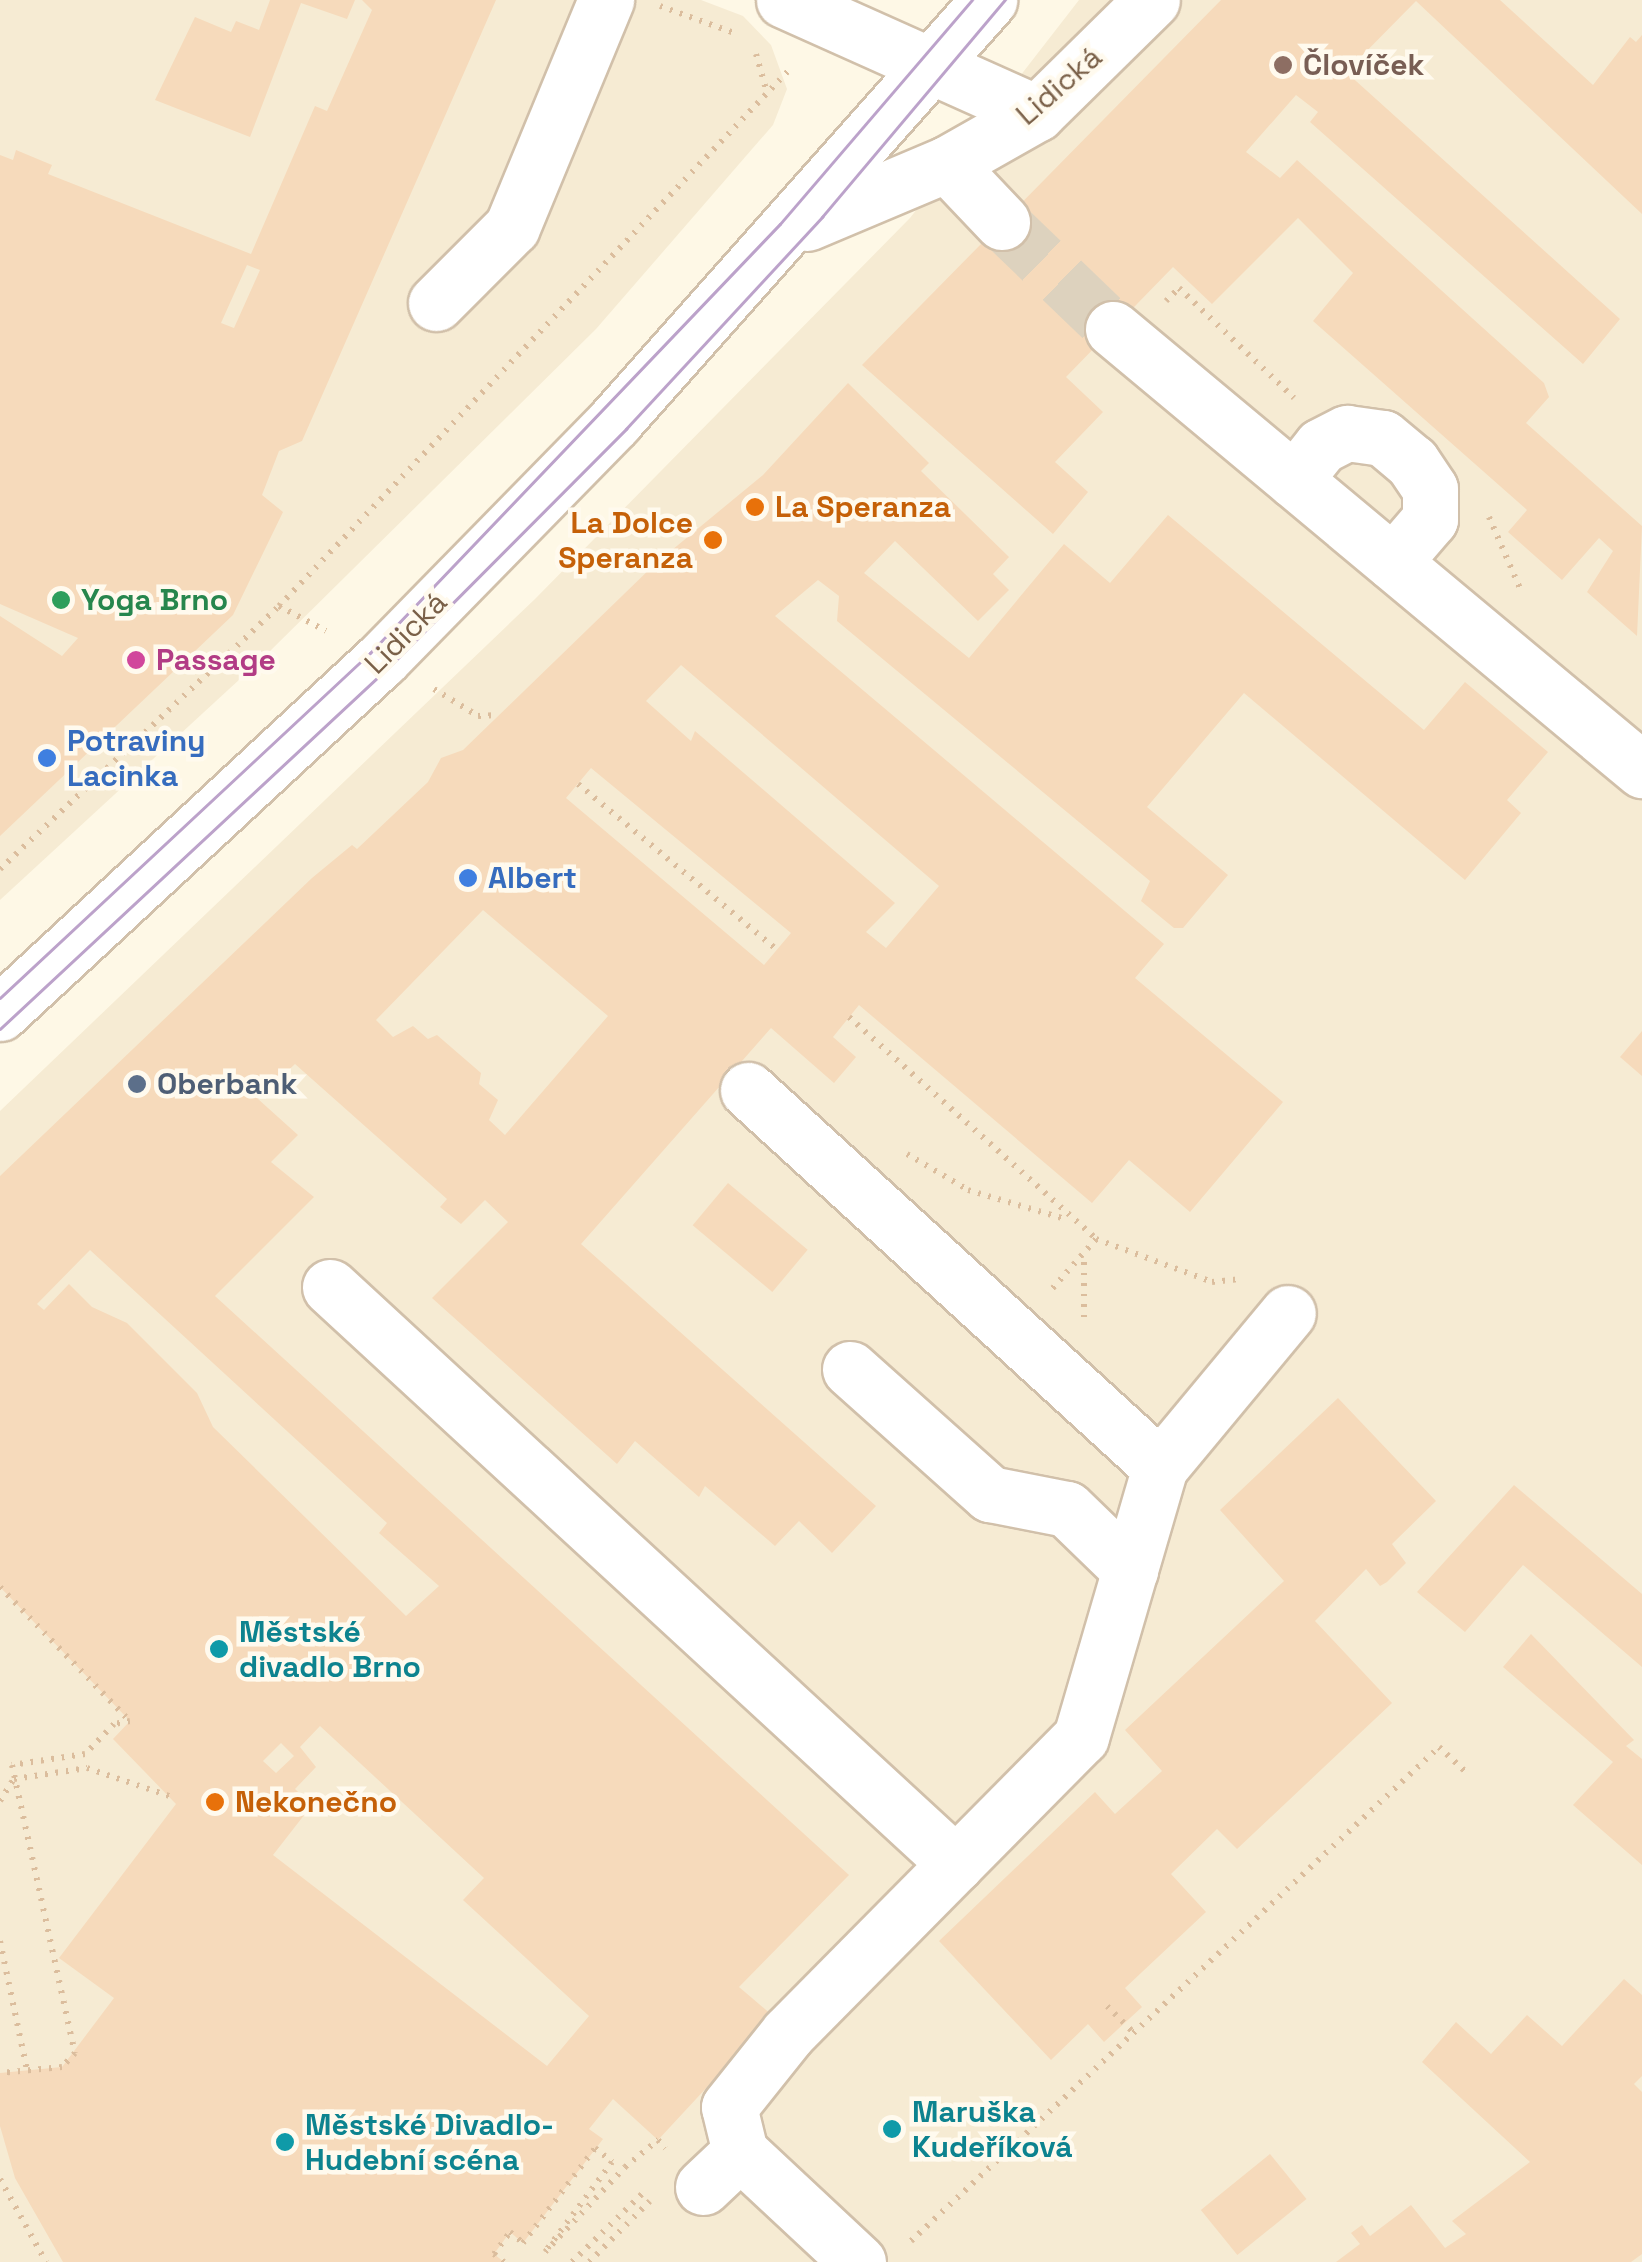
<!DOCTYPE html>
<meta charset="utf-8">
<style>
body{margin:0}
#map{position:relative;width:1642px;height:2262px;overflow:hidden;background:#fef8e6;font-family:"Space Grotesk",sans-serif}
div>[style]{position:absolute}
.residential>*{inset:0;background:#f6ebd3}
.building>*{inset:0;background:#f6dabb;transform-origin:0 0}
.minor-tunnel>*{height:55px;margin-top:-27.5px;transform-origin:0;background:repeating-linear-gradient(90deg,#ddd2be 0 55px,transparent 0 83px)}
.path>*{height:6px;margin-top:-3px;transform-origin:0;background:repeating-linear-gradient(90deg,#dbbd9d 0 2.5px,transparent 0 10.5px)}
.roads{filter:drop-shadow(2px 0 #d1c0aa) drop-shadow(-2px 0 #d1c0aa) drop-shadow(0 2px #d1c0aa) drop-shadow(0 -2px #d1c0aa)}
.minor>*{height:55px;margin:-27.5px;padding:0 27.5px;transform-origin:27.5px;border-radius:27.5px;background:#fff}
.tram>*{height:2.5px;margin:-1.25px;padding:0 1.25px;transform-origin:1.25px;border-radius:1.25px;background:#bca2ca}
.dots>*{width:28px;height:28px;translate:-50% -50%;box-sizing:border-box;border:5px solid #fffaee;border-radius:50%}
span{translate:-50% -50%;white-space:nowrap;text-align:center;line-height:1.15;-webkit-text-stroke:9px #fffaee;paint-order:stroke}
.education-label{font-size:30px;color:#785e54;font-weight:700}
.left{translate:0 -50%;text-align:left}
.street-label{font-size:30px;color:#7a6048}
.food-label{font-size:30px;color:#c56008;font-weight:700}
.right{translate:-100% -50%;text-align:right}
.leisure-label{font-size:30px;color:#27864d;font-weight:700}
.hotel-label{font-size:30px;color:#b23c85;font-weight:700}
.shop-label{font-size:30px;color:#366cbe;font-weight:700}
.service-label{font-size:30px;color:#4e5e75;font-weight:700}
.culture-label{font-size:30px;color:#0d838f;font-weight:700}
</style>
<div id="map">
<div class="residential">
<div style="clip-path:polygon(0 0,701px 0,743px 16px,771px 45px,787px 89px,773px 125px,596px 329px,267px 654px,0 900px)"></div>
<div style="clip-path:polygon(1079px 0,1642px 0,1642px 2262px,0 2262px,0 1111px,535px 599px,910px 218px)"></div>
</div>
<div class="building">
<div style="clip-path:polygon(270px 0,355px 0,347px 19px,301px 3px,250px 137px,155px 100px,195px 17px,231px 32px,236px 21px,259px 30px)"></div>
<div style="clip-path:polygon(evenodd,362px 0,496px 0,302px 441px,279px 451px,262px 495px,283px 512px,233px 615px,0 836px,0 616px,62px 656px,78px 638px,0 604px,0 155px,13px 160px,16px 150px,52px 165px,48px 174px,251px 254px,315px 106px,327px 111px,372px 10px,362px 0,247px 265px,260px 270px,234px 328px,221px 323px,247px 265px)"></div>
<div style="clip-path:polygon(1221px 0,1500px 0,1593px 85px,1630px 37px,1636px 42px,1642px 35px,1642px 214px,1416px 1px,1346px 72px,1620px 319px,1583px 364px,1310px 122px,1318px 112px,1296px 95px,1246px 152px,1280px 178px,1297px 160px,1544px 383px,1549px 397px,1526px 423px,1642px 526px,1637px 636px,1587px 592px,1613px 551px,1599px 538px,1562px 580px,1508px 532px,1527px 510px,1313px 321px,1353px 273px,1298px 218px,1212px 304px,1173px 267px,1066px 377px,1103px 412px,1055px 462px,1088px 492px,1053px 534px,862px 365px)"></div>
<div style="clip-path:polygon(evenodd,848px 383px,929px 463px,921px 471px,1009px 557px,993px 574px,1009px 590px,978px 621px,895px 541px,864px 573px,969px 658px,1064px 544px,1110px 583px,1168px 515px,1424px 730px,1465px 682px,1548px 752px,1507px 800px,1521px 813px,1465px 880px,1244px 693px,1147px 807px,1228px 875px,1183px 928px,1174px 928px,1141px 901px,1150px 881px,837px 621px,839px 596px,818px 580px,775px 616px,1164px 944px,1135px 978px,1283px 1102px,1190px 1212px,1129px 1160px,1092px 1203px,859px 1005px,833px 1037px,856px 1057px,834px 1083px,771px 1028px,581px 1244px,876px 1506px,832px 1553px,799px 1521px,775px 1546px,705px 1486px,699px 1497px,635px 1441px,617px 1464px,432px 1298px,508px 1222px,485px 1200px,461px 1224px,440px 1207px,447px 1199px,295px 1064px,258px 1099px,298px 1135px,271px 1162px,314px 1197px,215px 1296px,849px 1875px,739px 1987px,773px 2016px,658px 2140px,613px 2099px,589px 2129px,603px 2139px,523px 2243px,510px 2232px,494px 2254px,504px 2262px,63px 2262px,15px 2178px,0 2126px,0 2073px,62px 2067px,114px 1998px,59px 1958px,176px 1804px,113px 1739px,130px 1721px,0 1587px,0 1176px,312px 878px,352px 845px,357px 849px,428px 782px,441px 758px,463px 750px,655px 564px,763px 475px,848px 383px,681px 665px,939px 886px,886px 948px,866px 932px,895px 903px,695px 731px,691px 741px,646px 701px,681px 665px,848px 383px,591px 768px,791px 933px,764px 965px,566px 798px,591px 768px,848px 383px,483px 910px,608px 1016px,505px 1135px,489px 1120px,498px 1100px,479px 1084px,481px 1073px,437px 1035px,428px 1039px,413px 1026px,393px 1037px,376px 1020px,483px 910px,848px 383px,90px 1250px,387px 1523px,379px 1533px,439px 1586px,406px 1616px,213px 1427px,197px 1393px,127px 1323px,92px 1307px,69px 1284px,44px 1310px,37px 1304px,90px 1250px,848px 383px,320px 1726px,484px 1878px,463px 1900px,589px 2016px,547px 2066px,273px 1855px,312px 1805px,295px 1789px,316px 1767px,300px 1747px,320px 1726px,848px 383px,281px 1743px,294px 1756px,276px 1773px,263px 1761px,281px 1743px)"></div>
<div style="clip-path:polygon(1642px 1031px,1642px 1076px,1620px 1057px)"></div>
<div style="left:728px;top:1183px;width:104px;height:55px;rotate:40deg"></div>
<div style="clip-path:polygon(1338px 1398px,1436px 1501px,1392px 1544px,1406px 1563px,1387px 1582px,1380px 1586px,1366px 1569px,1315px 1621px,1392px 1703px,1237px 1849px,1217px 1829px,1171px 1874px,1206px 1912px,1125px 1988px,1142px 2007px,1104px 2042px,1088px 2024px,1051px 2060px,939px 1941px,1095px 1792px,1115px 1814px,1162px 1771px,1125px 1730px,1284px 1581px,1220px 1510px)"></div>
<div style="clip-path:polygon(1514px 1485px,1642px 1594px,1642px 1667px,1523px 1565px,1465px 1632px,1417px 1592px)"></div>
<div style="clip-path:polygon(1531px 1634px,1634px 1740px,1626px 1746px,1642px 1759px,1642px 1865px,1573px 1805px,1613px 1762px,1503px 1667px)"></div>
<div style="clip-path:polygon(1624px 1979px,1642px 1995px,1642px 2076px,1634px 2084px,1642px 2092px,1642px 2254px,1631px 2262px,1336px 2262px,1360px 2244px,1351px 2233px,1362px 2225px,1370px 2236px,1411px 2205px,1445px 2248px,1466px 2234px,1452px 2221px,1530px 2162px,1422px 2062px,1456px 2022px,1491px 2054px,1527px 2015px,1562px 2046px)"></div>
<div style="left:1270px;top:2154px;width:58px;height:89px;rotate:51deg"></div>
</div>
<div class="minor-tunnel">
<div style="left:1002px;top:222px;width:154px;rotate:43.9deg"></div>
</div>
<div class="path">
<div style="left:660px;top:6px;width:82px;rotate:20deg"></div>
<div style="left:756px;top:54px;width:41px;rotate:74.2deg"></div>
<div style="left:1166px;top:301px;width:18px;rotate:-45deg"></div>
<div style="left:1179px;top:288px;width:159px;rotate:43.7deg"></div>
<div style="left:1489px;top:517px;width:83px;rotate:66.5deg"></div>
<div style="left:279px;top:606px;width:53px;rotate:28deg"></div>
<div style="left:434px;top:689px;width:52px;rotate:31.5deg"></div>
<div style="left:478px;top:716px;width:20px;rotate:-3deg"></div>
<div style="left:578px;top:784px;width:259px;rotate:39.8deg"></div>
<div style="left:0;top:869px;width:383px;rotate:-43.3deg"></div>
<div style="left:279px;top:606px;width:741px;rotate:-46.42deg"></div>
<div style="left:849px;top:1017px;width:332px;rotate:41.9deg"></div>
<div style="left:1096px;top:1239px;width:68px;rotate:131.4deg"></div>
<div style="left:907px;top:1154px;width:71px;rotate:30.5deg"></div>
<div style="left:968px;top:1190px;width:101px;rotate:16.6deg"></div>
<div style="left:1096px;top:1239px;width:124px;rotate:20.3deg"></div>
<div style="left:1212px;top:1282px;width:30px;rotate:-6deg"></div>
<div style="left:1084px;top:1317px;width:62px;rotate:-90deg"></div>
<div style="left:0;top:1587px;width:187px;rotate:45.9deg"></div>
<div style="left:130px;top:1721px;width:16px;rotate:169deg"></div>
<div style="left:114px;top:1724px;width:42px;rotate:134deg"></div>
<div style="left:85px;top:1754px;width:74px;rotate:171.4deg"></div>
<div style="left:12px;top:1765px;width:295px;rotate:77.7deg"></div>
<div style="left:75px;top:2053px;width:19px;rotate:133deg"></div>
<div style="left:62px;top:2067px;width:62px;rotate:174.5deg"></div>
<div style="left:0;top:1801px;width:26px;rotate:-58deg"></div>
<div style="left:14px;top:1779px;width:74px;rotate:-8.6deg"></div>
<div style="left:87px;top:1768px;width:90px;rotate:18.8deg"></div>
<div style="left:0;top:1941px;width:132px;rotate:78.2deg"></div>
<div style="left:1107px;top:2006px;width:38px;rotate:45deg"></div>
<div style="left:0;top:2179px;width:95px;rotate:61deg"></div>
<div style="left:911px;top:2241px;width:723px;rotate:-43.09deg"></div>
<div style="left:1439px;top:1747px;width:40px;rotate:43deg"></div>
<div style="left:504px;top:2262px;width:13px;rotate:-141deg"></div>
<div style="left:494px;top:2254px;width:27px;rotate:-54deg"></div>
<div style="left:510px;top:2232px;width:17px;rotate:40deg"></div>
<div style="left:523px;top:2243px;width:119px;rotate:-52.8deg"></div>
<div style="left:595px;top:2148px;width:22px;rotate:39deg"></div>
<div style="left:612px;top:2162px;width:112px;rotate:126.7deg"></div>
<div style="left:545px;top:2252px;width:117px;rotate:-46.7deg"></div>
<div style="left:625px;top:2167px;width:43px;rotate:-39.3deg"></div>
<div style="left:658px;top:2140px;width:11px;rotate:49deg"></div>
<div style="left:572px;top:2262px;width:102px;rotate:-44.2deg"></div>
<div style="left:589px;top:2262px;width:86px;rotate:-45deg"></div>
</div>
<div class="roads">
<div class="minor">
<div style="left:784px;top:0;width:277px;rotate:24.1deg"></div>
<div style="left:947px;top:164px;width:80px;rotate:46.5deg"></div>
<div style="left:807px;top:223px;width:152px;rotate:-22.9deg"></div>
<div style="left:947px;top:164px;width:103px;rotate:-29.5deg"></div>
<div style="left:1037px;top:113px;width:161px;rotate:-44.5deg"></div>
<div style="left:436px;top:303px;width:107px;rotate:-45deg"></div>
<div style="left:512px;top:227px;width:246px;rotate:-67.5deg"></div>
<div style="left:1113px;top:329px;width:689px;rotate:39.82deg"></div>
<div style="left:1294px;top:480px;width:43px;rotate:-51.5deg"></div>
<div style="left:1321px;top:446px;width:29px;rotate:-27deg"></div>
<div style="left:1347px;top:433px;width:36px;rotate:8deg"></div>
<div style="left:1383px;top:438px;width:38px;rotate:40deg"></div>
<div style="left:1412px;top:462px;width:32px;rotate:56deg"></div>
<div style="left:1430px;top:489px;width:30px;rotate:90deg"></div>
<div style="left:1430px;top:519px;width:57px;rotate:130.7deg"></div>
<div style="left:0;top:1013px;width:521px;rotate:-42.82deg"></div>
<div style="left:382px;top:659px;width:332px;rotate:-45.6deg"></div>
<div style="left:614px;top:422px;width:565px;rotate:-48.37deg"></div>
<div style="left:748px;top:1090px;width:558px;rotate:42.46deg"></div>
<div style="left:330px;top:1287px;width:851px;rotate:42.67deg"></div>
<div style="left:850px;top:1369px;width:188px;rotate:41.8deg"></div>
<div style="left:990px;top:1494px;width:78px;rotate:11deg"></div>
<div style="left:1067px;top:1509px;width:88px;rotate:44.1deg"></div>
<div style="left:703px;top:2187px;width:51px;rotate:-43.4deg"></div>
<div style="left:858px;top:2262px;width:161px;rotate:-137deg"></div>
<div style="left:740px;top:2152px;width:46px;rotate:-103.7deg"></div>
<div style="left:729px;top:2107px;width:95px;rotate:-51.4deg"></div>
<div style="left:788px;top:2033px;width:416px;rotate:-45.3deg"></div>
<div style="left:1081px;top:1737px;width:281px;rotate:-73.7deg"></div>
<div style="left:1160px;top:1467px;width:200px;rotate:-50.3deg"></div>
</div>
</div>
<div class="tram">
<div style="left:0;top:998px;width:506px;rotate:-43deg"></div>
<div style="left:370px;top:653px;width:593px;rotate:-46.3deg"></div>
<div style="left:780px;top:224px;width:295px;rotate:-49.4deg"></div>
<div style="left:0;top:1029px;width:536px;rotate:-42.96deg"></div>
<div style="left:392px;top:664px;width:332px;rotate:-45.1deg"></div>
<div style="left:626px;top:429px;width:289px;rotate:-47.2deg"></div>
<div style="left:822px;top:217px;width:284px;rotate:-49.9deg"></div>
</div>
<div class="dots">
<div style="left:1283px;top:65px;background:#8d6e63"></div>
<div style="left:755px;top:507px;background:#e8710a"></div>
<div style="left:713px;top:540px;background:#e8710a"></div>
<div style="left:61px;top:600px;background:#2e9e5b"></div>
<div style="left:136px;top:660px;background:#d1479c"></div>
<div style="left:47px;top:758px;background:#3f7fe0"></div>
<div style="left:468px;top:878px;background:#3f7fe0"></div>
<div style="left:137px;top:1084px;background:#5c6f8a"></div>
<div style="left:219px;top:1649px;background:#0f9aa8"></div>
<div style="left:215px;top:1802px;background:#e8710a"></div>
<div style="left:892px;top:2129px;background:#0f9aa8"></div>
<div style="left:285px;top:2142px;background:#0f9aa8"></div>
</div>
<div class="education-label">
<span class="left" style="left:1303px;top:65px">Človíček</span>
</div>
<div class="street-label">
<span style="left:1059px;top:86px;rotate:-41deg">Lidická</span>
<span style="left:406px;top:633px;rotate:-45deg">Lidická</span>
</div>
<div class="food-label">
<span class="left" style="left:775px;top:507px">La Speranza</span>
<span class="right" style="left:693px;top:540px">La Dolce<br>Speranza</span>
<span class="left" style="left:235px;top:1802px">Nekonečno</span>
</div>
<div class="leisure-label">
<span class="left" style="left:81px;top:600px">Yoga Brno</span>
</div>
<div class="hotel-label">
<span class="left" style="left:156px;top:660px">Passage</span>
</div>
<div class="shop-label">
<span class="left" style="left:67px;top:758px">Potraviny<br>Lacinka</span>
<span class="left" style="left:488px;top:878px">Albert</span>
</div>
<div class="service-label">
<span class="left" style="left:157px;top:1084px">Oberbank</span>
</div>
<div class="culture-label">
<span class="left" style="left:239px;top:1649px">Městské<br>divadlo Brno</span>
<span class="left" style="left:912px;top:2129px">Maruška<br>Kudeříková</span>
<span class="left" style="left:305px;top:2142px">Městské Divadlo-<br>Hudební scéna</span>
</div>
</div>
